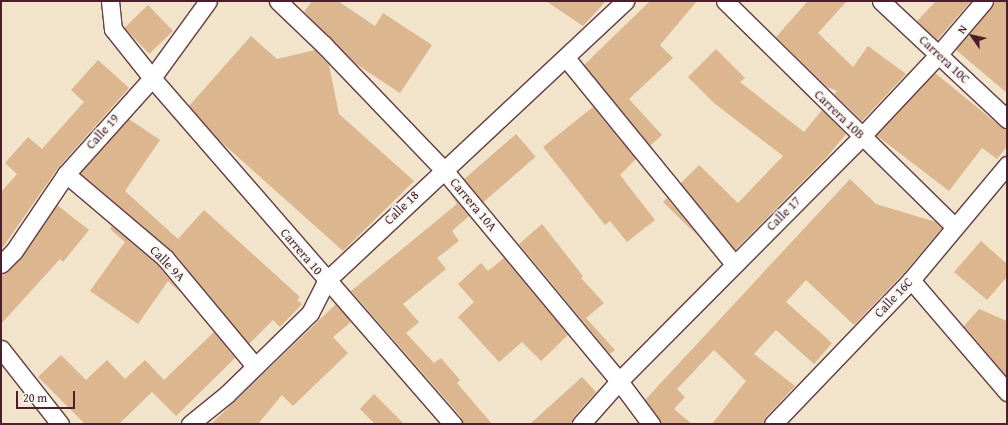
<!DOCTYPE html>
<style>
body{margin:0}
#map{position:relative;width:1008px;height:425px;overflow:hidden;background:#f1e4cb;font-family:"Gentium Book Plus",serif}
div>[style]{position:absolute}
.building>*{inset:0;background:#dcb68e;transform-origin:0 0}
.roads{filter:drop-shadow(1px 0 #633d43) drop-shadow(-1px 0 #633d43) drop-shadow(0 1px #633d43) drop-shadow(0 -1px #633d43)}
.street>*{height:17px;margin:-8.5px;padding:0 8.5px;transform-origin:8.5px;border-radius:8.5px;background:#fff}
span{translate:-50% -50%;white-space:nowrap;text-align:center;line-height:1.15;-webkit-text-stroke:3.5px #f6f6f2;paint-order:stroke}
.street-label{font-size:13px;color:#4a1f2b}
.frame{position:absolute;inset:0;border:2px solid #4a1f2b;pointer-events:none}
.north{position:absolute;left:952px;top:16px;width:40px;height:40px;-webkit-text-stroke:3px #f6f6f2;paint-order:stroke;rotate:304deg;font-size:11px;font-weight:700;line-height:16px;text-align:center;color:#4a1f2b}
.north::after{content:'';display:block;margin:auto;width:14px;height:18px;background:#4a1f2b;clip-path:polygon(50% 0,100% 100%,50% 72%,0 100%)}
.scale{position:absolute;left:16px;top:391px;width:59px;height:18px;box-sizing:border-box;border:2px solid #4a1f2b;border-top:0;padding-left:5px;font-size:12px;line-height:14px;white-space:nowrap;color:#4a1f2b;-webkit-text-stroke:3px #f6f6f2;paint-order:stroke}
</style>
<div id="map">
<div class="building">
<div style="clip-path:polygon(312px 1px,338px 1px,375px 26px,383px 13px,432px 45px,400px 93px,356px 64px,304px 12px)"></div>
<div style="clip-path:polygon(546px 1px,606px 1px,583px 26px)"></div>
<div style="clip-path:polygon(650px 1px,697px 1px,660px 45px,673px 58px,629px 99px,662px 135px,650px 146px,584px 65px)"></div>
<div style="clip-path:polygon(808px 1px,847px 1px,818px 33px,853px 67px,868px 46px,906px 74px,862px 121px,834px 94px,837px 91px,827px 87px,776px 37px)"></div>
<div style="clip-path:polygon(936px 1px,971px 1px,937px 40px,917px 21px)"></div>
<div style="clip-path:polygon(994px 1px,1007px 1px,1007px 93px,956px 50px,992px 7px)"></div>
<div style="left:148px;top:5px;width:36px;height:33px;rotate:46deg"></div>
<div style="clip-path:polygon(251px 36px,277px 59px,315px 50px,329px 65px,339px 114px,414px 181px,343px 251px,220px 141px,189px 106px)"></div>
<div style="clip-path:polygon(716px 49px,745px 78px,740px 82px,804px 132px,822px 110px,846px 134px,826px 158px,735px 250px,681px 183px,699px 165px,738px 203px,783px 156px,714px 103px,688px 77px)"></div>
<div style="clip-path:polygon(98px 60px,129px 88px,58px 168px,1px 250px,1px 192px,17px 174px,5px 163px,28px 137px,42px 149px,84px 102px,71px 90px)"></div>
<div style="clip-path:polygon(935px 73px,1000px 126px,1007px 129px,1007px 146px,997px 159px,982px 148px,949px 191px,876px 135px)"></div>
<div style="clip-path:polygon(593px 107px,636px 159px,620px 175px,655px 220px,627px 242px,610px 221px,605px 225px,543px 147px)"></div>
<div style="clip-path:polygon(129px 119px,160px 140px,125px 191px,178px 239px,204px 210px,300px 297px,297px 300px,302px 304px,280px 327px,273px 320px,249px 344px,173px 252px,80px 173px)"></div>
<div style="left:516px;top:134px;width:30px;height:69px;rotate:49deg"></div>
<div style="clip-path:polygon(850px 179px,876px 204px,936px 222px,942px 228px,904px 273px,854px 325px,806px 280px,786px 302px,832px 343px,814px 364px,776px 330px,754px 354px,795px 386px,766px 417px,763px 424px,712px 424px,746px 381px,714px 350px,677px 389px,685px 397px,674px 409px,692px 424px,661px 424px,645px 400px)"></div>
<div style="clip-path:polygon(450px 193px,469px 216px,452px 231px,459px 241px,437px 258px,446px 269px,403px 304px,419px 322px,406px 333px,434px 363px,441px 358px,460px 380px,457px 383px,492px 424px,463px 424px,461px 417px,351px 291px,457px 204px)"></div>
<div style="clip-path:polygon(667px 198px,698px 236px,663px 202px)"></div>
<div style="clip-path:polygon(57px 205px,89px 230px,63px 262px,60px 259px,1px 324px,1px 274px,8px 271px,22px 257px)"></div>
<div style="clip-path:polygon(542px 224px,583px 276px,581px 278px,604px 303px,586px 318px,615px 350px,610px 354px,519px 244px)"></div>
<div style="clip-path:polygon(112px 226px,158px 265px,180px 292px,168px 281px,138px 324px,90px 291px,125px 242px,110px 229px)"></div>
<div style="clip-path:polygon(981px 241px,1007px 264px,1007px 277px,987px 300px,954px 272px)"></div>
<div style="clip-path:polygon(504px 258px,568px 335px,541px 361px,522px 342px,499px 362px,458px 317px,474px 302px,458px 284px,481px 263px,488px 271px)"></div>
<div style="clip-path:polygon(336px 304px,351px 322px,333px 337px,348px 353px,293px 406px,282px 395px,258px 424px,211px 424px)"></div>
<div style="clip-path:polygon(979px 309px,1007px 321px,1007px 377px,964px 326px)"></div>
<div style="clip-path:polygon(214px 332px,235px 358px,176px 416px,152px 392px,119px 424px,85px 424px,38px 377px,61px 355px,86px 380px,107px 360px,125px 379px,145px 360px,164px 380px)"></div>
<div style="clip-path:polygon(582px 377px,596px 392px,574px 417px,571px 424px,530px 424px)"></div>
<div style="clip-path:polygon(374px 394px,404px 424px,375px 424px,360px 409px)"></div>
</div>
<div class="roads">
<div class="street">
<div style="left:110px;top:1px;width:28px;rotate:84deg"></div>
<div style="left:113px;top:29px;width:63px;rotate:51.5deg"></div>
<div style="left:152px;top:78px;width:459px;rotate:49deg"></div>
<div style="left:278px;top:1px;width:64px;rotate:43.7deg"></div>
<div style="left:324px;top:45px;width:172px;rotate:46.2deg"></div>
<div style="left:443px;top:169px;width:276px;rotate:50.3deg"></div>
<div style="left:619px;top:381px;width:54px;rotate:53.3deg"></div>
<div style="left:725px;top:1px;width:322px;rotate:44.5deg"></div>
<div style="left:881px;top:1px;width:173px;rotate:43.1deg"></div>
<div style="left:566px;top:58px;width:266px;rotate:50.8deg"></div>
<div style="left:66px;top:174px;width:130px;rotate:40.3deg"></div>
<div style="left:165px;top:258px;width:141px;rotate:50.2deg"></div>
<div style="left:1px;top:264px;width:18px;rotate:-45deg"></div>
<div style="left:14px;top:251px;width:93px;rotate:-56deg"></div>
<div style="left:66px;top:174px;width:129px;rotate:-48.1deg"></div>
<div style="left:152px;top:78px;width:95px;rotate:-54deg"></div>
<div style="left:911px;top:280px;width:148px;rotate:49.4deg"></div>
<div style="left:1px;top:349px;width:95px;rotate:51.8deg"></div>
<div style="left:190px;top:424px;width:48px;rotate:-39deg"></div>
<div style="left:227px;top:394px;width:116px;rotate:-44.3deg"></div>
<div style="left:310px;top:313px;width:36px;rotate:-63deg"></div>
<div style="left:326px;top:281px;width:410px;rotate:-43.1deg"></div>
<div style="left:581px;top:424px;width:57px;rotate:-48.5deg"></div>
<div style="left:619px;top:381px;width:344px;rotate:-45.2deg"></div>
<div style="left:861px;top:137px;width:112px;rotate:-46.8deg"></div>
<div style="left:938px;top:55px;width:71px;rotate:-49.6deg"></div>
<div style="left:773px;top:424px;width:199px;rotate:-46.2deg"></div>
<div style="left:911px;top:280px;width:150px;rotate:-50.1deg"></div>
</div>
</div>
<div class="street-label">
<span style="left:944px;top:60px;rotate:43deg">Carrera 10C</span>
<span style="left:839px;top:115px;rotate:44deg">Carrera 10B</span>
<span style="left:103px;top:132px;rotate:-48deg">Calle 19</span>
<span style="left:473px;top:205px;rotate:50deg">Carrera 10A</span>
<span style="left:402px;top:208px;rotate:-44deg">Calle 18</span>
<span style="left:784px;top:214px;rotate:-45deg">Calle 17</span>
<span style="left:301px;top:252px;rotate:49deg">Carrera 10</span>
<span style="left:167px;top:264px;rotate:46deg">Calle 9A</span>
<span style="left:894px;top:298px;rotate:-47deg">Calle 16C</span>
</div>
<div class="frame"></div>
<div class="north">N</div>
<div class="scale">20 m</div>
</div>
